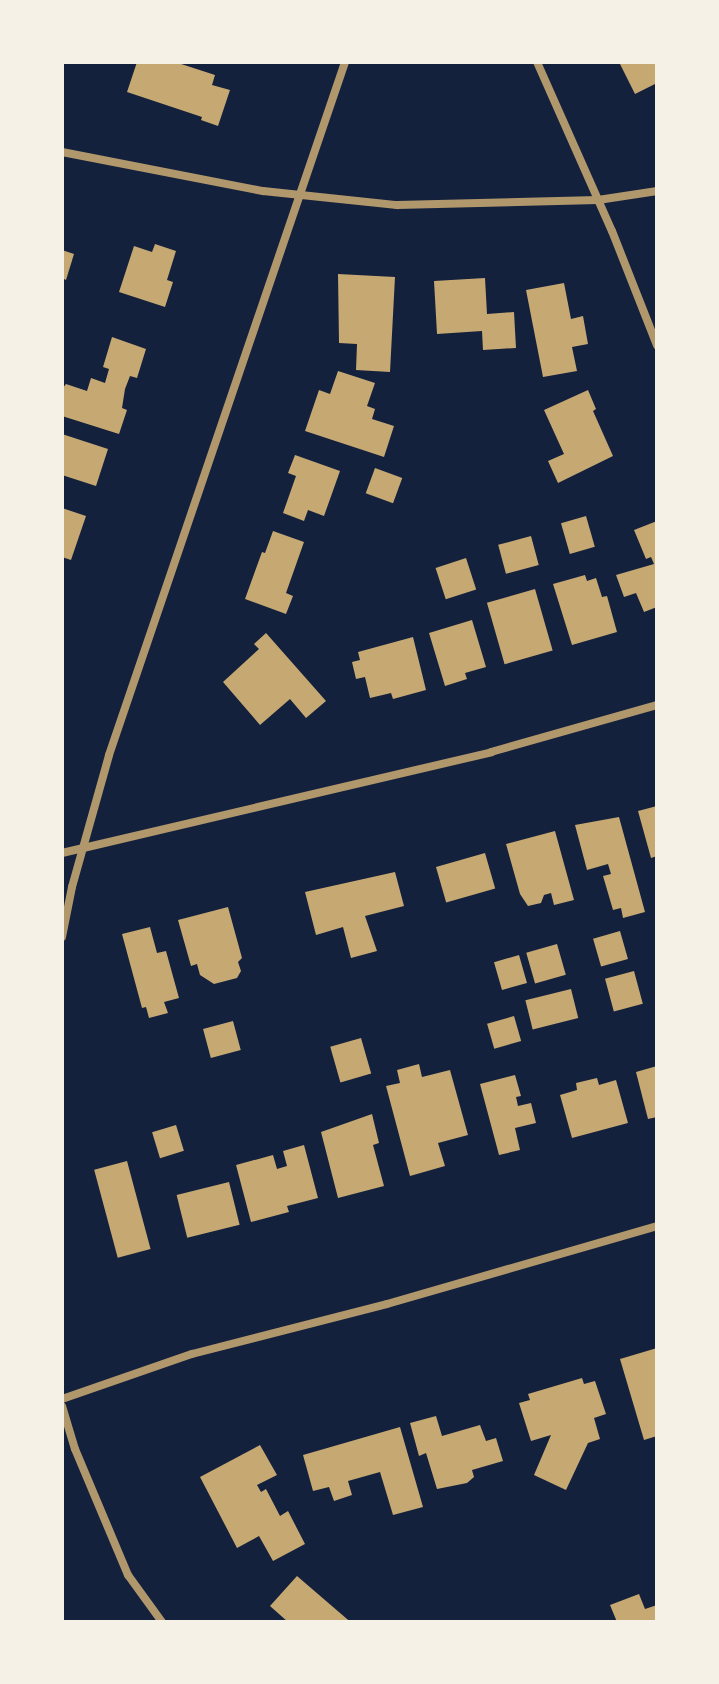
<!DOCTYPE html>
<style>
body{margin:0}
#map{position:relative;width:719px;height:1684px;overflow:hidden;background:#14213d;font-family:"IBM Plex Sans",sans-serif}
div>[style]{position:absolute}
.building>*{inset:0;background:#c6a872;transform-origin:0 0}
.minor>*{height:8px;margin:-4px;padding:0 4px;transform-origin:4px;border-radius:4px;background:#b1986c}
span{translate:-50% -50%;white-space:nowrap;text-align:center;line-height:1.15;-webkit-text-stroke:8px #f6f1e7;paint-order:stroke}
.frame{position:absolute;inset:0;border:64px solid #f6f1e7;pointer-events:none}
</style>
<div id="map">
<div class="building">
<div style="clip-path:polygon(137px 62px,175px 62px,215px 75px,212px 85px,230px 90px,218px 126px,201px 120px,202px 117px,127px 92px)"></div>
<div style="clip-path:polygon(619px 62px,657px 62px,657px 83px,635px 94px)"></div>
<div style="clip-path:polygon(155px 244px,176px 251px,167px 280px,173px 282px,165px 307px,119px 292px,134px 246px,152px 252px)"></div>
<div style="clip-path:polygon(62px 250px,74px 254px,66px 280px,62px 278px)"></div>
<div style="clip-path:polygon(338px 274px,395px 277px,390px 372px,356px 370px,357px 344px,339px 343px)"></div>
<div style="clip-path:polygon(485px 278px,487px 314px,514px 312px,516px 348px,483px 350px,482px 331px,437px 334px,434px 281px)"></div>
<div style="clip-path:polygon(564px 283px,571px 319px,583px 316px,588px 344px,572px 347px,577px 371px,543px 377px,526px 290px)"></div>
<div style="clip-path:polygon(112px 337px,146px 349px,137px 378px,130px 376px,125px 389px,122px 408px,127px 410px,119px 434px,62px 416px,62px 389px,66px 384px,87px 391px,91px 378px,105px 383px,109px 369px,103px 367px)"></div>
<div style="clip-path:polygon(338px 371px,375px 383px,367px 406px,375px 409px,372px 419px,394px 426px,384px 457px,305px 431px,319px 390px,330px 394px)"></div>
<div style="clip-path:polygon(588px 390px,596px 409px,593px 411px,613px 456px,558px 483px,548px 461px,564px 454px,544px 410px)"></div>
<div style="clip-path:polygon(62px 434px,108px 449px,96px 486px,62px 475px)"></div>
<div style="clip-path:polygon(295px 455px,340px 471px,324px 516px,308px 510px,304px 521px,283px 513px,296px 476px,288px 473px)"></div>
<div style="left:375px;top:468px;width:29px;height:27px;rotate:20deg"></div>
<div style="clip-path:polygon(62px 508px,86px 516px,71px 560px,62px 557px)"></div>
<div style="left:586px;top:516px;width:32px;height:26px;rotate:74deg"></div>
<div style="clip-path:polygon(657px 521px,657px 607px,644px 612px,636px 593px,624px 597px,616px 575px,654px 564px,651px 557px,646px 559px,634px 530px)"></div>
<div style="clip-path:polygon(273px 531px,304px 542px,286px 593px,293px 596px,286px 614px,245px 599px,262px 552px,265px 553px)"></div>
<div style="left:531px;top:536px;width:30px;height:34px;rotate:75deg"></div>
<div style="left:466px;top:558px;width:33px;height:32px;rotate:72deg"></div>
<div style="clip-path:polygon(585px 575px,587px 581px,596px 578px,602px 597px,607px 596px,617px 632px,572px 645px,553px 584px)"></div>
<div style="left:535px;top:589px;width:64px;height:50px;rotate:74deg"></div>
<div style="clip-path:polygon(472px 620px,486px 667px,465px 673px,467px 679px,445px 686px,429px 633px)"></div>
<div style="clip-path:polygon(266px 633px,326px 701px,306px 718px,290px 699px,260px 725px,223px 682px,259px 649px,254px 644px)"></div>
<div style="clip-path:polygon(413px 637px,426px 690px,393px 699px,391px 693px,370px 698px,365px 677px,356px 679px,352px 662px,360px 660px,358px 652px)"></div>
<div style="clip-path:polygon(657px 806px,657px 856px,651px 858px,638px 811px)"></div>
<div style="clip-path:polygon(619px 817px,645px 912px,623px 918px,621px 908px,613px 910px,603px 876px,611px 874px,608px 864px,587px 870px,575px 825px)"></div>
<div style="clip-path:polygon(555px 831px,574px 900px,554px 905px,551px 893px,544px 895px,541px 903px,528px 906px,520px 894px,506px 844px)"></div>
<div style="left:485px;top:853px;width:37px;height:51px;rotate:74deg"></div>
<div style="clip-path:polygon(395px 872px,404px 906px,365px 916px,377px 951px,351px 958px,343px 927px,316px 935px,305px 892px)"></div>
<div style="clip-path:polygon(228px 907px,242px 958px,238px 962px,241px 971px,237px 978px,214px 984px,200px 975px,197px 964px,191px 966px,178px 920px)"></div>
<div style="clip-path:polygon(150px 927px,157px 953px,166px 951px,179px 998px,164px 1002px,168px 1013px,149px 1018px,146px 1007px,142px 1008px,122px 934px)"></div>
<div style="left:620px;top:931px;width:29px;height:28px;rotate:74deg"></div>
<div style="left:557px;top:944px;width:32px;height:32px;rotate:74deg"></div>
<div style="left:519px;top:955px;width:29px;height:26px;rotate:74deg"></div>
<div style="left:634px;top:971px;width:34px;height:30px;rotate:75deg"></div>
<div style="left:571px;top:989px;width:30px;height:47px;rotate:76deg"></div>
<div style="left:514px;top:1016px;width:26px;height:28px;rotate:74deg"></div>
<div style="left:233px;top:1021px;width:30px;height:31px;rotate:75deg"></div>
<div style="left:361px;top:1038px;width:37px;height:32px;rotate:74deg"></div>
<div style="clip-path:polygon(419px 1064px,422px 1077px,450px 1070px,468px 1135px,438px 1143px,445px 1166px,410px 1176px,386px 1086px,400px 1083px,397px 1070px)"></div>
<div style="clip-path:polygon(657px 1066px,657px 1117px,648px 1119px,636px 1072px)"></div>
<div style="clip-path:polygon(515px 1075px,521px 1096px,516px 1097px,518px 1106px,531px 1103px,536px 1123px,515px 1128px,520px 1150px,499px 1155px,480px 1084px)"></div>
<div style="clip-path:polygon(597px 1078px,599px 1085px,616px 1080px,628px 1123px,572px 1138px,560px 1095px,577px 1090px,576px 1083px)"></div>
<div style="clip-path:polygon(372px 1114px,379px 1143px,373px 1145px,384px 1186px,338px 1198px,321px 1132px)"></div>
<div style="left:176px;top:1125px;width:27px;height:25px;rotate:73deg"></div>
<div style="clip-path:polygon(304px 1145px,318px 1198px,287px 1206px,289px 1212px,251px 1222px,236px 1165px,273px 1155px,277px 1169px,287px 1166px,283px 1151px)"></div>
<div style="left:127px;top:1161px;width:91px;height:34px;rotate:75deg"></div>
<div style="left:229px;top:1182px;width:44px;height:54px;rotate:76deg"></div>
<div style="clip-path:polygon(657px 1348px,657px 1436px,644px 1440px,620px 1359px)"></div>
<div style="clip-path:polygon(582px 1378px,584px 1384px,595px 1381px,606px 1414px,594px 1418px,600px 1439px,588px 1443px,566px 1490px,534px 1475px,551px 1435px,531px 1441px,519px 1403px,530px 1400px,528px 1394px)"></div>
<div style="clip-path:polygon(436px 1416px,442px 1436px,480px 1425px,486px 1441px,496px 1438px,503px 1461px,472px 1470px,474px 1477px,467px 1483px,437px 1489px,426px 1453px,419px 1456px,410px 1423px)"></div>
<div style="clip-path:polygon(400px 1427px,423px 1507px,393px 1515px,380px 1472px,348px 1481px,352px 1495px,334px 1501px,329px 1487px,313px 1491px,303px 1455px)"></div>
<div style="clip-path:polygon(260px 1445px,277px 1475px,257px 1485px,261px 1492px,266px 1489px,280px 1516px,288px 1511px,305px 1544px,273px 1561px,259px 1536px,237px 1548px,200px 1477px)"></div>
<div style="clip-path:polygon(297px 1576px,347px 1619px,351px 1622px,288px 1622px,270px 1606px)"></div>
<div style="clip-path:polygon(639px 1594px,645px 1609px,657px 1605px,657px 1622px,617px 1622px,610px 1605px)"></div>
</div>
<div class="minor">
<div style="left:537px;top:62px;width:185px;rotate:66.1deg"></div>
<div style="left:612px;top:231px;width:123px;rotate:68.5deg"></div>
<div style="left:62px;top:152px;width:205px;rotate:11deg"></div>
<div style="left:263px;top:191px;width:135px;rotate:6deg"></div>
<div style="left:397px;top:205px;width:201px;rotate:-1.4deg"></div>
<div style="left:598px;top:200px;width:60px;rotate:-8.7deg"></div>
<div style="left:62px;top:853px;width:441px;rotate:-13.2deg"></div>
<div style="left:491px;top:752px;width:173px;rotate:-15.8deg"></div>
<div style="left:62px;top:937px;width:51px;rotate:-78.7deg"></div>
<div style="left:72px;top:887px;width:137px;rotate:-74.3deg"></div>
<div style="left:109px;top:755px;width:732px;rotate:-71.19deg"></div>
<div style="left:62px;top:1399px;width:138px;rotate:-19.1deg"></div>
<div style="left:192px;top:1354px;width:201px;rotate:-14.4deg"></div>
<div style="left:387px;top:1304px;width:281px;rotate:-16.1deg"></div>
<div style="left:62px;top:1406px;width:45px;rotate:73.2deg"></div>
<div style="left:75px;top:1449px;width:137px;rotate:67.2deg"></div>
<div style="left:128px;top:1575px;width:58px;rotate:54.1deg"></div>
</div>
<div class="frame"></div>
</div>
